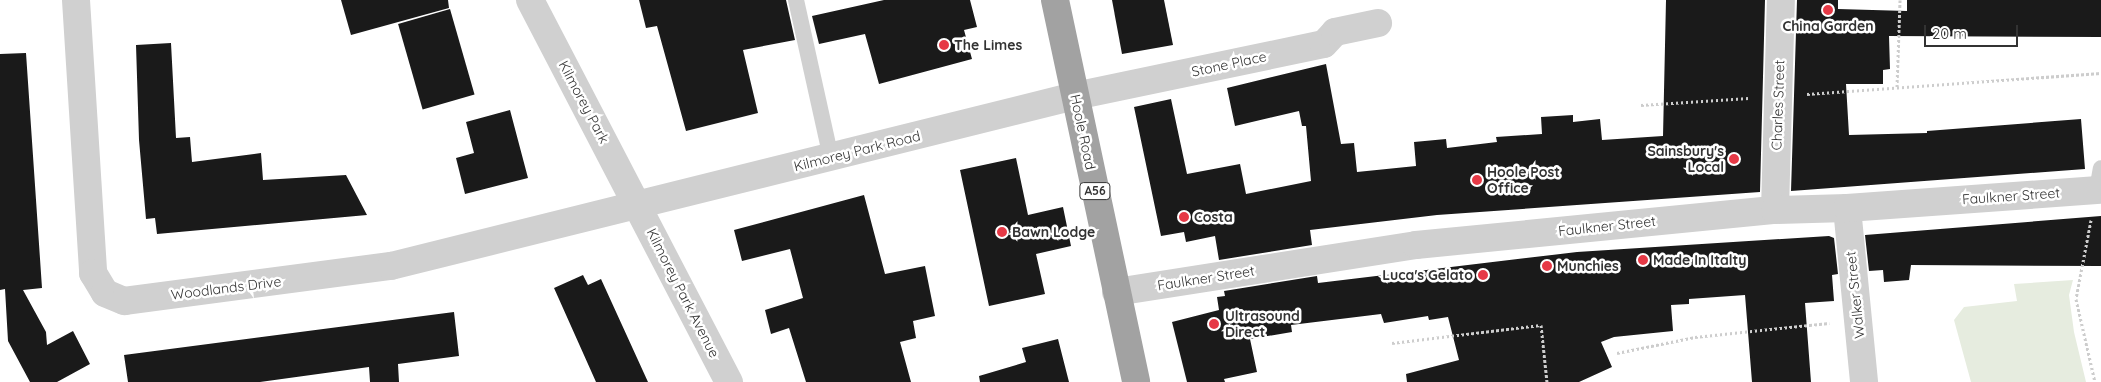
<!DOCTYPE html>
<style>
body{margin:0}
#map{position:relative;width:2101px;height:382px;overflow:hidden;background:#fff;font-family:Quicksand,sans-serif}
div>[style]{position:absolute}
.green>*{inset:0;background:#e6ecdf}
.building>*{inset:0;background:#1a1a1a;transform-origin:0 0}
.path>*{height:3px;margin-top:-1.5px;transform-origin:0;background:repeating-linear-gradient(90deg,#cdcdcd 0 2.5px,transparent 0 5px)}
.service>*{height:16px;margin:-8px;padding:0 8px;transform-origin:8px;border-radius:8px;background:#d0d0d0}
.minor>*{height:28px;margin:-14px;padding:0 14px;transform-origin:14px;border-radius:14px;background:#d0d0d0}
.trunk>*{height:28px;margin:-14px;padding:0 14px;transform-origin:14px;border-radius:14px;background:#a2a2a2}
.dots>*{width:14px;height:14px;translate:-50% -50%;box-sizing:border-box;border:2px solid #fff;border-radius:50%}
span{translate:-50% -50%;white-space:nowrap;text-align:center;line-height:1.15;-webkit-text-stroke:5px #fff;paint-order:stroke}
.shield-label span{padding:1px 4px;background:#fff;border:1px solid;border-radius:4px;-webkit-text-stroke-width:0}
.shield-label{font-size:12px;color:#333;font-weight:700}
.poi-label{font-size:14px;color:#333;font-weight:700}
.left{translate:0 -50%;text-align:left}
.right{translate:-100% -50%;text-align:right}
.street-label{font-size:14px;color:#333}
.scale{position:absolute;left:1924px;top:25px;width:94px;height:22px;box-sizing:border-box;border:2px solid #333;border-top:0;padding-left:6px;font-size:15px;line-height:18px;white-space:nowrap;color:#333;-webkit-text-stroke:4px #fff;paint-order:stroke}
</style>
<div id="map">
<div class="green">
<div style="clip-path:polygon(2073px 280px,2069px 295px,2074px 332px,2086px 382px,1971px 382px,1954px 320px,1964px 307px,2017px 301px,2014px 284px)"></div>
</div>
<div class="building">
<div style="clip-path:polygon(341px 0,448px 0,449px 8px,351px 35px)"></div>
<div style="clip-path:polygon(639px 0,786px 0,795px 40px,743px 50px,758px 113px,686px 131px,657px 26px,646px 28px)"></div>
<div style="clip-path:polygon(884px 0,970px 0,977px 27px,964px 30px,972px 59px,879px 84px,865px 34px,819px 44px,812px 16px)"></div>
<div style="clip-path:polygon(1112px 0,1164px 0,1173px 45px,1122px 54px)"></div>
<div style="clip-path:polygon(1666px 0,1765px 0,1760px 192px,1437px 215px,1310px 230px,1312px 245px,1219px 260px,1215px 236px,1186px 242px,1184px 232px,1161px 236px,1134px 107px,1171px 99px,1187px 174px,1240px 164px,1246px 194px,1311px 181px,1306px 126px,1302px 126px,1299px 111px,1235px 126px,1227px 88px,1326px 64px,1341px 144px,1354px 143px,1357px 172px,1416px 166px,1414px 142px,1446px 139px,1447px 148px,1497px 142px,1496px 137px,1542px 134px,1541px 117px,1573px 115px,1573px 122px,1600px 119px,1602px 140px,1663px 136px)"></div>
<div style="clip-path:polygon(1797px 0,1838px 0,1838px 9px,1907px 11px,1907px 0,2101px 0,2101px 37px,1889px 36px,1890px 69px,1883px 70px,1883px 84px,1846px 84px,1849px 135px,1927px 133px,1927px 131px,2081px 119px,2085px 169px,1791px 191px)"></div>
<div style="left:450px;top:9px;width:89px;height:54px;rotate:74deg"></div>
<div style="clip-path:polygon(171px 43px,176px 138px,190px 137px,192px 162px,261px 153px,263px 180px,346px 175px,367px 215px,157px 234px,155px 218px,146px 219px,139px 140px,136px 45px)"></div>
<div style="clip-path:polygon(26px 53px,42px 288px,23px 290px,46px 332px,47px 345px,73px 331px,90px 364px,57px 382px,30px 382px,8px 341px,5px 289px,0 290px,0 54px)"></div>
<div style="clip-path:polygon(510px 110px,528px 178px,465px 194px,456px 158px,474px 153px,466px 122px)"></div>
<div style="clip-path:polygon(1016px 158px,1028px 215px,1063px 207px,1071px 246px,1036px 254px,1045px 294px,989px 306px,960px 170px)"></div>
<div style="clip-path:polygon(864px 195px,885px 274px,925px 266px,935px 316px,913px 321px,916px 338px,900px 342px,911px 382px,806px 382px,789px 328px,771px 334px,765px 310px,803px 298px,790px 249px,742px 261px,734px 230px)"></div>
<div style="clip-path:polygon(2101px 216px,2101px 266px,1911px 265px,1909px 280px,1884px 282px,1883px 270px,1869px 271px,1865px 235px)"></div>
<div style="clip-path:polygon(1829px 236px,1834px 238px,1838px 274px,1832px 275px,1834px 301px,1805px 303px,1811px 382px,1752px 382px,1745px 295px,1689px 299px,1689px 304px,1671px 305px,1673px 331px,1614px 337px,1601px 342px,1612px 367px,1579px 382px,1407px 382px,1406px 374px,1459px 360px,1448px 317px,1429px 320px,1428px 316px,1384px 323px,1381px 314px,1291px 325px,1292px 332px,1250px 339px,1257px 372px,1224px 379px,1225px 382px,1187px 382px,1172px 322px,1219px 310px,1217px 297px,1225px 296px,1224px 291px,1317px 276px,1318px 283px,1577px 252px)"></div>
<div style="clip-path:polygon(583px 275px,588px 285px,601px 279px,648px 382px,596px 382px,554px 288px)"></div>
<div style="clip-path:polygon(454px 312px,459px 356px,398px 364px,399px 382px,370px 382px,369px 367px,260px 382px,128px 382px,124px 355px)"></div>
<div style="clip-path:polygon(1058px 339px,1069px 382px,980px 382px,979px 376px,1026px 362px,1022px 348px)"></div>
</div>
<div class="path">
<div style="left:1897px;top:87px;width:87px;rotate:-88deg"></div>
<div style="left:1807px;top:94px;width:295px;rotate:-4.1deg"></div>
<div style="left:1641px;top:105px;width:108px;rotate:-3.7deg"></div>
<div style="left:2091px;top:220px;width:80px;rotate:100.8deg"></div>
<div style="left:2076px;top:299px;width:85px;rotate:77.1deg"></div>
<div style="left:1392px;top:343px;width:150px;rotate:-6.9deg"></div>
<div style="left:1541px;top:325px;width:57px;rotate:84deg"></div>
<div style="left:1617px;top:353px;width:80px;rotate:-11.6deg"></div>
<div style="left:1695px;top:337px;width:135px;rotate:-6deg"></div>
</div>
<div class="service">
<div style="left:796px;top:0;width:162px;rotate:77.5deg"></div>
<div style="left:2097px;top:190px;width:22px;rotate:-80deg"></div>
</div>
<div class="minor">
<div style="left:76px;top:0;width:274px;rotate:86.4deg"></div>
<div style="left:93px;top:273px;width:23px;rotate:59deg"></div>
<div style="left:105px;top:293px;width:21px;rotate:23deg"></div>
<div style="left:124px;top:301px;width:269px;rotate:-7.5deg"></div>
<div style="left:391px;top:266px;width:705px;rotate:-13.96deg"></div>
<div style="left:1075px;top:96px;width:254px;rotate:-11.8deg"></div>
<div style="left:1324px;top:44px;width:16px;rotate:-47deg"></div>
<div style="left:1335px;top:32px;width:44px;rotate:-11.8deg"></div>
<div style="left:530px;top:0;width:431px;rotate:62.5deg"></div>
<div style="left:1847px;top:208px;width:175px;rotate:84.4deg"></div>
<div style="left:1775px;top:210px;width:210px;rotate:-88.4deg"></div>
<div style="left:1116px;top:292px;width:304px;rotate:-8.9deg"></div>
<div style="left:1416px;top:245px;width:361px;rotate:-5.6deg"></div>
<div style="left:1775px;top:210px;width:72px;rotate:-1.6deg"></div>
<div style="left:1847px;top:208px;width:255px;rotate:-4.1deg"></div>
</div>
<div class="trunk">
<div style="left:1055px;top:0;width:390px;rotate:78deg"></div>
</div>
<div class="dots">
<div style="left:1828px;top:10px;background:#e63946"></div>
<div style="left:944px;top:45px;background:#e63946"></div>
<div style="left:1734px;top:159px;background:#e63946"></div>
<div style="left:1477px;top:180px;background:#e63946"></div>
<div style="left:1184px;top:217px;background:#e63946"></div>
<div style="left:1002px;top:232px;background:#e63946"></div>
<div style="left:1643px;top:260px;background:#e63946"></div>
<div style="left:1547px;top:266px;background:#e63946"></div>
<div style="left:1483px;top:275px;background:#e63946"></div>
<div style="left:1214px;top:324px;background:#e63946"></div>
</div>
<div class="shield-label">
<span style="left:1095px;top:191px">A56</span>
</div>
<div class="poi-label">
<span style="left:1828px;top:26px">China Garden</span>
<span class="left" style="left:954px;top:45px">The Limes</span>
<span class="right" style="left:1724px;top:159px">Sainsbury's<br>Local</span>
<span class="left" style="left:1487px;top:180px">Hoole Post<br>Office</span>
<span class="left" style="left:1194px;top:217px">Costa</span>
<span class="left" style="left:1012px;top:232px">Bawn Lodge</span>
<span class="left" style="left:1653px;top:260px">Made In Italty</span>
<span class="left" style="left:1557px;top:266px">Munchies</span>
<span class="right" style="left:1473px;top:275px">Luca's Gelato</span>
<span class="left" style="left:1225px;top:324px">Ultrasound<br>Direct</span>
</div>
<div class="street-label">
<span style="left:1229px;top:64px;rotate:-12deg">Stone Place</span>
<span style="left:584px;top:102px;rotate:62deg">Kilmorey Park</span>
<span style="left:1778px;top:105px;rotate:-88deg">Charles Street</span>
<span style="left:1083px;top:132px;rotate:78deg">Hoole Road</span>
<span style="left:857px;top:151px;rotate:-14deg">Kilmorey Park Road</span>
<span style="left:2011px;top:196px;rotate:-4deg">Faulkner Street</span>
<span style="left:1607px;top:226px;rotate:-6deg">Faulkner Street</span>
<span style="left:1206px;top:278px;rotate:-9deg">Faulkner Street</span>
<span style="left:226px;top:288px;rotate:-7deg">Woodlands Drive</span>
<span style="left:683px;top:293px;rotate:63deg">Kilmorey Park Avenue</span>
<span style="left:1855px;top:295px;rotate:-96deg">Walker Street</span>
</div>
<div class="scale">20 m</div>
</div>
